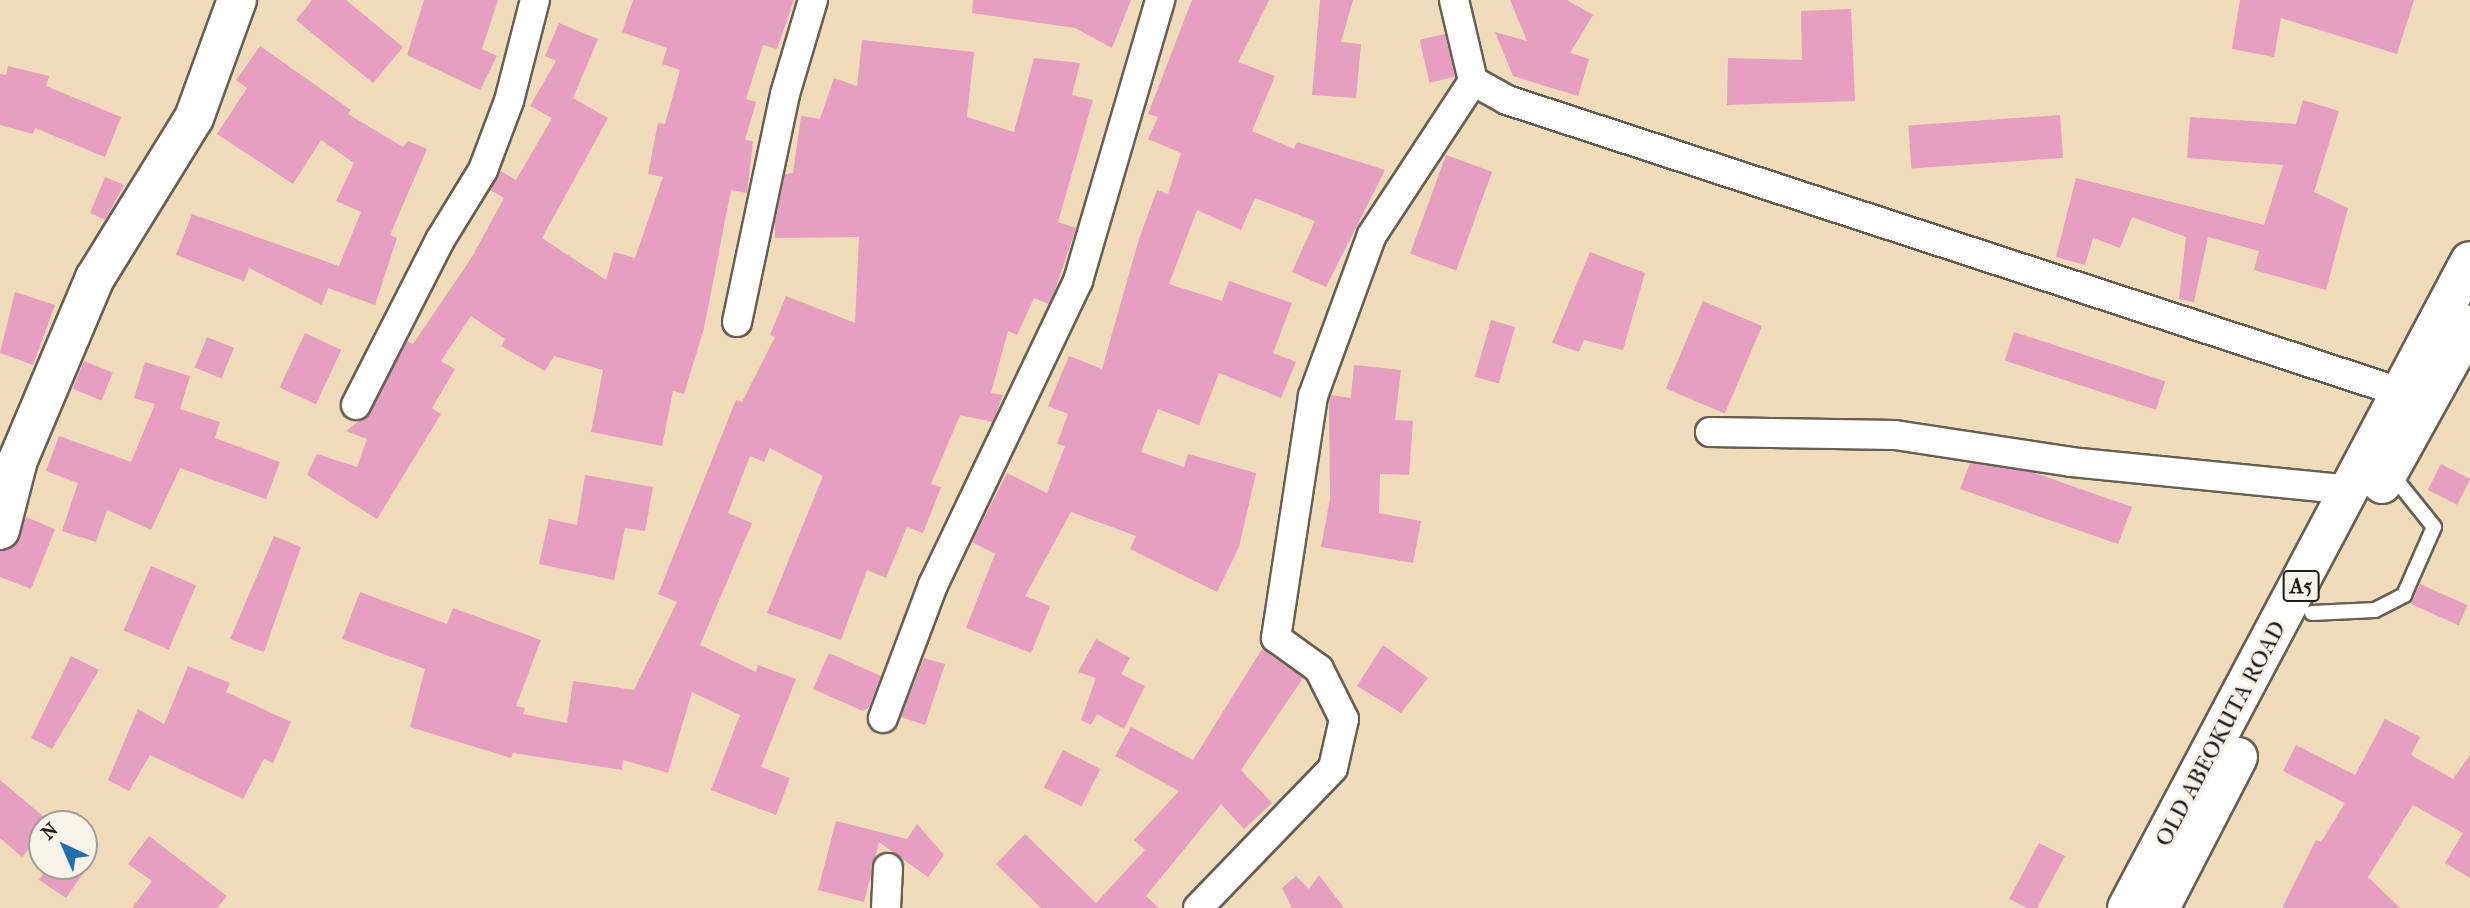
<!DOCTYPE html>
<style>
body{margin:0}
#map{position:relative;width:2470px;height:908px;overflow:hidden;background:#f0dcba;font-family:"IM FELL French Canon",serif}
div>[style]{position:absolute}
.building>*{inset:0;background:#e69ec1;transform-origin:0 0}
.roads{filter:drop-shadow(2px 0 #665f53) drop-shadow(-2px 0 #665f53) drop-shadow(0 2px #665f53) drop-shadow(0 -2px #665f53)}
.lane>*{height:14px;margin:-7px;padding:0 7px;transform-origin:7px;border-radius:7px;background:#fff}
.street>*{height:28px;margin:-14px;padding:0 14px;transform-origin:14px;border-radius:14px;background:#fff}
.secondary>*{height:38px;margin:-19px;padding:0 19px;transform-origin:19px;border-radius:19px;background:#fff}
.highway>*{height:38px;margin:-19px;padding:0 19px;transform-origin:19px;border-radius:19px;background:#fff}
span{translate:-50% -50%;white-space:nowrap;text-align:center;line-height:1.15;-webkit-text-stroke:7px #f7f3e8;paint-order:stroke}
.shield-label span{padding:2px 5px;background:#f7f3e8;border:2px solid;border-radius:5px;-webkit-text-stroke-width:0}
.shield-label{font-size:21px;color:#1c1c1c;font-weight:700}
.street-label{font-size:23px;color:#1c1c1c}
.north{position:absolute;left:28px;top:810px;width:70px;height:70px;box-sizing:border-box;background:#f7f3e8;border:2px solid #9f9d96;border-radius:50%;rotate:316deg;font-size:19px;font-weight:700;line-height:28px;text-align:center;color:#1c1c1c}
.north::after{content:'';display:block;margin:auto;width:24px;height:32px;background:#1f6fb2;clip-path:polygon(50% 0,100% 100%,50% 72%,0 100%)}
</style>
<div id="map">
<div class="building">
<div style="clip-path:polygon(312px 0,346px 0,403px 47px,373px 83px,296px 20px)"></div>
<div style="clip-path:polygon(424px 0,498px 0,482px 49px,497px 56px,480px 90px,407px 55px)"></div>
<div style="clip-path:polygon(633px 0,794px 0,777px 49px,763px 45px,746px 99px,756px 102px,745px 140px,753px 141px,747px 193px,731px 190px,704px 328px,684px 394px,673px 391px,662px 446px,591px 432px,603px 370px,554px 356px,545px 371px,501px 346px,505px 339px,471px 316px,441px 361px,455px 369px,432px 408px,441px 414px,377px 519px,307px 475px,317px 454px,357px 467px,367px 439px,346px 431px,370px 413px,407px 341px,413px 344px,472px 257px,504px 198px,490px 190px,501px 171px,516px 180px,552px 118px,530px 106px,556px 61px,545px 56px,559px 23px,598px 39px,573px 98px,608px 118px,542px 238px,606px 280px,614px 252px,635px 258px,663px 177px,648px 174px,658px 123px,665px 124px,680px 70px,662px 64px,667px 48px,622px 32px)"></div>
<div style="clip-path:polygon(973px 0,1131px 0,1112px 48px,1075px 28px,972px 13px)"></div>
<div style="clip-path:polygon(1192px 0,1269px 0,1238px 62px,1275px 76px,1252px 131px,1294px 149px,1297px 142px,1385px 170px,1326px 287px,1292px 272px,1315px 221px,1255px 198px,1241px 230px,1197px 210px,1169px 284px,1222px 301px,1229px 281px,1292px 303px,1273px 353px,1296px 362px,1281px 398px,1219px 373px,1199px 425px,1158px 409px,1141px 452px,1184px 467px,1188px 454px,1256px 473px,1239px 547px,1217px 592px,1130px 549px,1136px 536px,1071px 512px,1025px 596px,1050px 606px,1031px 653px,966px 628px,995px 554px,972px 542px,1007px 473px,1047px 493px,1065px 446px,1057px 444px,1068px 414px,1048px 406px,1069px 356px,1102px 369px,1139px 239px,1157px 190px,1168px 194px,1181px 153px,1148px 139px,1158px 117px,1148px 114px)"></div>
<div style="clip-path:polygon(1320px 0,1353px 0,1341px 42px,1361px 44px,1356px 98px,1312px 95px)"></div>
<div style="clip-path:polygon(1510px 0,1567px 0,1593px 15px,1570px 53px,1589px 59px,1578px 96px,1513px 76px,1495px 32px,1527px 41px)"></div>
<div style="clip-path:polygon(2240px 0,2414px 0,2397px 54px,2281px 18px,2274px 57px,2232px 49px)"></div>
<div style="clip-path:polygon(1851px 9px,1855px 101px,1727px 105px,1728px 58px,1802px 60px,1801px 11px)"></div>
<div style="left:1445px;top:34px;width:44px;height:26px;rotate:77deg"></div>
<div style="clip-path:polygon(862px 40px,974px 52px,967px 117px,1014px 132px,1034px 58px,1080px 63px,1072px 95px,1093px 100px,1058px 222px,1076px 228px,1054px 293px,1049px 304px,1034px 298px,1017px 335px,1008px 331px,991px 393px,1003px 395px,993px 422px,960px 415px,931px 484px,941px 487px,923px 533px,907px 527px,886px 578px,867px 570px,841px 640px,767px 613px,823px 476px,770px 448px,764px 462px,750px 456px,728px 513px,752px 523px,700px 645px,756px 672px,758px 665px,796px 679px,761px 767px,790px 778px,776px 815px,711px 790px,740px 715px,692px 692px,668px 773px,623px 760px,622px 770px,513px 753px,511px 758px,410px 727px,425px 669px,342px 639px,360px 592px,447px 624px,453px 608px,541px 640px,516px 706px,525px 708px,523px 714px,567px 723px,573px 681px,634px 690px,677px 602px,658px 594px,736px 400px,742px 402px,775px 337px,770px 335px,786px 296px,855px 323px,859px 237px,775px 238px,775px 221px,785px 174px,793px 173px,801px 116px,820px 119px,834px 78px,857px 86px)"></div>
<div style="clip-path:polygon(260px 46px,351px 110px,348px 114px,403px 147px,408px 141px,427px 149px,390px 235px,397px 238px,375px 305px,328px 288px,322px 305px,249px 268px,244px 281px,176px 255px,192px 214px,339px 266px,361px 212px,336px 201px,354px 163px,321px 140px,293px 184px,217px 134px,247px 88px,236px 80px)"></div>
<div style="clip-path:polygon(8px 66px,49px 76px,46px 86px,121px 117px,105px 157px,35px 128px,33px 134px,0 125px,0 74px,6px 75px)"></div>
<div style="clip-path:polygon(2303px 100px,2339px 111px,2314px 192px,2348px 208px,2326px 290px,2254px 270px,2259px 251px,2208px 237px,2194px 302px,2179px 299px,2186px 237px,2132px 217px,2120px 248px,2093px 238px,2085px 265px,2056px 257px,2076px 178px,2264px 225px,2283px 165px,2187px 158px,2190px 117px,2296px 124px)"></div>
<div style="left:2060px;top:115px;width:43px;height:152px;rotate:86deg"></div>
<div style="left:1446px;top:155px;width:49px;height:105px;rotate:20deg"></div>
<div style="clip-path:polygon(105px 177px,124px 185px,105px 220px,90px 213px)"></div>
<div style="clip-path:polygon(1590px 252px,1645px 273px,1623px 350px,1584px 340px,1579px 352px,1552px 343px)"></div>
<div style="clip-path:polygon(15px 292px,55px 305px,33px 365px,0 353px)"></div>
<div style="left:1703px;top:301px;width:64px;height:95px;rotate:23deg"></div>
<div style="left:1491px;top:320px;width:25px;height:59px;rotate:16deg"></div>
<div style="left:2014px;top:332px;width:159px;height:30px;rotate:18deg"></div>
<div style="left:305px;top:333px;width:40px;height:60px;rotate:25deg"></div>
<div style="left:207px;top:337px;width:29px;height:33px;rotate:22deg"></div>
<div style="left:84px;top:361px;width:31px;height:30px;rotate:22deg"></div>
<div style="clip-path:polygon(145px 362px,190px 376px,180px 409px,220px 422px,215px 438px,280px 462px,266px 499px,180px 468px,151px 530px,107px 510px,96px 542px,62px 531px,78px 483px,46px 471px,59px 436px,131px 462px,155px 404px,134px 398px)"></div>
<div style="clip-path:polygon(1354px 365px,1401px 370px,1395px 420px,1413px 421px,1409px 475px,1380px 474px,1379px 513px,1421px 521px,1413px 563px,1321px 547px,1330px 499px,1329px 400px,1331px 395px,1351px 398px)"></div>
<div style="clip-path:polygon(1970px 463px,2035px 473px,2132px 507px,2118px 544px,1960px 489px)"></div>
<div style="left:2441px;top:464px;width:33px;height:29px;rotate:27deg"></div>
<div style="clip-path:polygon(585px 475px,653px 487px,645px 531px,625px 528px,614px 580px,539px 564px,549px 519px,577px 525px)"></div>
<div style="clip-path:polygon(26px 517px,55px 529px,31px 589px,0 577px,0 551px,16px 545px)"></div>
<div style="clip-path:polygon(274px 536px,301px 547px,264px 652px,230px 639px)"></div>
<div style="left:151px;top:566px;width:49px;height:70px;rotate:23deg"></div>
<div style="left:2420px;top:584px;width:52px;height:22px;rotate:24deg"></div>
<div style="clip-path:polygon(1096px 639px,1130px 658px,1121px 674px,1145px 686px,1124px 729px,1097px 714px,1091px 725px,1081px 720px,1096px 678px,1078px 672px)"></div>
<div style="clip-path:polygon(1383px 645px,1428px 678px,1401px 713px,1357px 686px)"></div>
<div style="clip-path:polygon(1262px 649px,1303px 678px,1241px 770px,1272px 803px,1244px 829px,1221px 804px,1146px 896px,1159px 908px,1041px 908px,996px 864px,1025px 834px,1096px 903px,1145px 850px,1134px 840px,1179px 791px,1115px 756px,1131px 727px,1193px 760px)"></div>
<div style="clip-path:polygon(829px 653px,881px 676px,869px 707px,863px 711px,813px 689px)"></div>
<div style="clip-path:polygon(71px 656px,99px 670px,52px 749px,31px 738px)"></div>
<div style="clip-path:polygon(924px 658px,945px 664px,925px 725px,901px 717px)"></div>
<div style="clip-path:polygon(188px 666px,230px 683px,226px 692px,291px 722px,273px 763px,264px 759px,243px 799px,150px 755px,129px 791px,108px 780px,138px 709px,164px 724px)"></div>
<div style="clip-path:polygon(2385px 719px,2420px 737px,2411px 755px,2453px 779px,2470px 755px,2470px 878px,2445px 863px,2463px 833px,2413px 805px,2368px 877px,2400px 908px,2282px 908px,2316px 840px,2321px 842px,2345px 803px,2283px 771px,2296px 745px,2355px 775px)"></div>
<div style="left:1063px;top:750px;width:42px;height:42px;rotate:27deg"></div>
<div style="clip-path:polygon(0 780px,51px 823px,42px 824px,42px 833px,22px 857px,0 838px)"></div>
<div style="clip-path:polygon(836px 821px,907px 839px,917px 824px,944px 855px,928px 877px,879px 842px,864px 902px,818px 890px)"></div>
<div style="clip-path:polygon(149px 836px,227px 896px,217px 908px,132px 908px,152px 881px,128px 864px)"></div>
<div style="clip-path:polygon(2039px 843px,2065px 856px,2037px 908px,2027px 908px,2009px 899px)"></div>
<div style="clip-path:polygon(48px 866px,88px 866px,66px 898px,39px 880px)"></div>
<div style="clip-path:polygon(1319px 875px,1344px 908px,1292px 908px,1282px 888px,1296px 876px,1309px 889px)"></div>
</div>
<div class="roads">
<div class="lane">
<div style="left:2312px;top:613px;width:63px;rotate:-2.7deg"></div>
<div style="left:2375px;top:610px;width:33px;rotate:-27deg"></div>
<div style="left:2404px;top:595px;width:74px;rotate:-66.2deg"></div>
<div style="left:2434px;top:527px;width:70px;rotate:-128.7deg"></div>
</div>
<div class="street">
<div style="left:1454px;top:0;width:83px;rotate:76.8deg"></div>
<div style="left:1473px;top:81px;width:39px;rotate:29deg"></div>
<div style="left:1507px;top:100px;width:940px;rotate:18.11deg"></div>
<div style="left:737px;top:322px;width:233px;rotate:-78.1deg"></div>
<div style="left:785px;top:94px;width:98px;rotate:-73.4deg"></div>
<div style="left:356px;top:405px;width:185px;rotate:-63deg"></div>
<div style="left:440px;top:240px;width:82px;rotate:-58.4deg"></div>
<div style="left:483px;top:170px;width:74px;rotate:-69.4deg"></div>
<div style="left:509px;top:101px;width:104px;rotate:-75.6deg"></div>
<div style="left:1710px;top:432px;width:185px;rotate:0.9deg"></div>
<div style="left:1895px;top:435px;width:178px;rotate:8.7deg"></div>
<div style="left:2071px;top:462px;width:283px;rotate:5.7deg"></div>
<div style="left:883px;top:718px;width:142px;rotate:-69.4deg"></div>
<div style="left:933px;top:585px;width:337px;rotate:-64.5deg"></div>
<div style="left:1078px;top:281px;width:293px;rotate:-73.7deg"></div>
<div style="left:886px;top:908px;width:40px;rotate:-87.1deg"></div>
<div style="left:1198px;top:908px;width:194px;rotate:-46deg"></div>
<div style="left:1333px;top:768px;width:50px;rotate:-77.3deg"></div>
<div style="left:1344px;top:719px;width:56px;rotate:-116.6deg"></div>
<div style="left:1319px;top:669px;width:53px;rotate:-144.2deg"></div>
<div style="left:1276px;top:638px;width:245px;rotate:-81.3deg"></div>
<div style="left:1313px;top:396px;width:171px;rotate:-69.9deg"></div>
<div style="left:1372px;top:235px;width:184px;rotate:-56.7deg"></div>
</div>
<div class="secondary">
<div style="left:0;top:530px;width:72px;rotate:-75.6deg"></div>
<div style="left:18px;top:460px;width:198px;rotate:-67.1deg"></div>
<div style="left:95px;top:278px;width:188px;rotate:-58.3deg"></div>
<div style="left:194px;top:118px;width:126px;rotate:-70deg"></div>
</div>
<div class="highway">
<div style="left:2382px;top:484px;width:182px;rotate:-61deg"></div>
<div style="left:2127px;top:908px;width:732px;rotate:-62.07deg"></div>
<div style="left:2160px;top:908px;width:170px;rotate:-62.7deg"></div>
</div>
</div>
<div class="shield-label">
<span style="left:2301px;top:586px">A5</span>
</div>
<div class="street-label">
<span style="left:2221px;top:734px;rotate:-62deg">OLD ABEOKUTA ROAD</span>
</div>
<div class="north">N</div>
</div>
